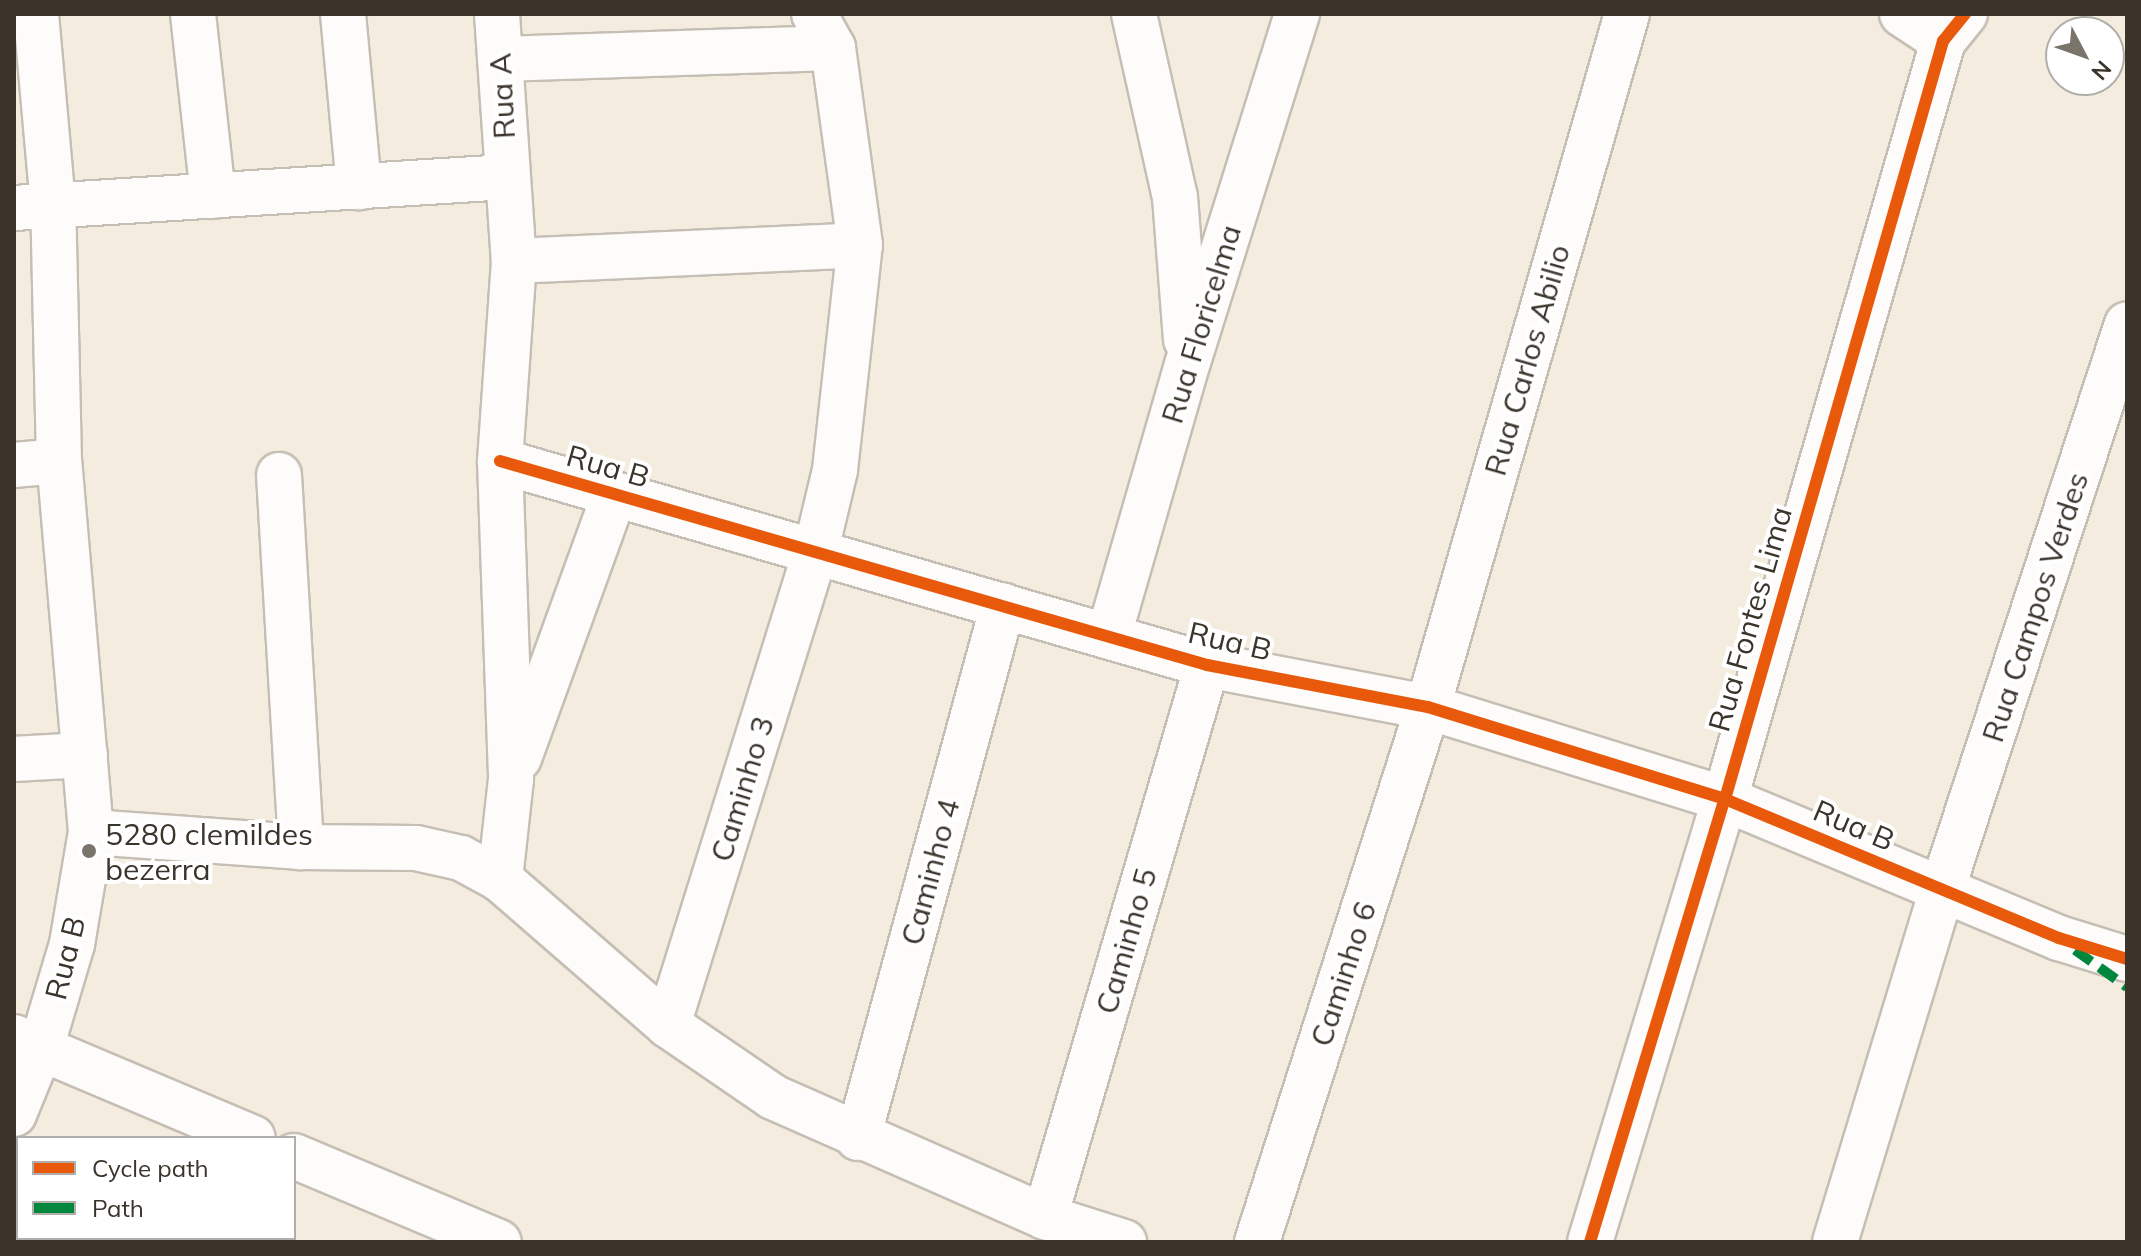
<!DOCTYPE html>
<style>
body{margin:0}
#map{position:relative;width:2141px;height:1256px;overflow:hidden;background:#f4ecde;font-family:Mulish,sans-serif}
div>[style]{position:absolute}
.roads{filter:drop-shadow(2px 0 #c5beb4) drop-shadow(-2px 0 #c5beb4) drop-shadow(0 2px #c5beb4) drop-shadow(0 -2px #c5beb4)}
.minor>*{height:44px;margin:-22px;padding:0 22px;transform-origin:22px;border-radius:22px;background:#fdfcfa}
.quiet>*{height:10px;margin-top:-5px;transform-origin:0;background:repeating-linear-gradient(90deg,#00873e 0 20px,transparent 0 30px)}
.cycleway>*{height:12px;margin:-6px;padding:0 6px;transform-origin:6px;border-radius:6px;background:#e8590c}
.dots>*{width:22px;height:22px;translate:-50% -50%;box-sizing:border-box;border:4px solid #fff;border-radius:50%}
span{translate:-50% -50%;white-space:nowrap;text-align:center;line-height:1.15;-webkit-text-stroke:8px #fff;paint-order:stroke}
.street-label{font-size:30px;color:#3a342b}
.poi-label{font-size:30px;color:#3a342b}
.left{translate:0 -50%;text-align:left}
.frame{position:absolute;inset:0;border:16px solid #3a342b;pointer-events:none}
.legend{position:absolute;left:16px;top:1136px;width:280px;height:104px;box-sizing:border-box;background:#fff;border:2px solid #b0aeaa;margin:0;padding:10px 14px;list-style:none;font-size:24px;color:#3a342b}
.legend li{display:flex;align-items:center;gap:16px;height:40px}
.legend b{width:40px;border:2px solid #b0aeaa}
.north{position:absolute;left:2045px;top:16px;width:80px;height:80px;box-sizing:border-box;background:#fff;border:2px solid #b0aeaa;border-radius:50%;rotate:131deg;font-size:22px;font-weight:700;line-height:32px;text-align:center;color:#3a342b}
.north::after{content:'';display:block;margin:auto;width:28px;height:36px;background:#7b746a;clip-path:polygon(50% 0,100% 100%,50% 72%,0 100%)}
</style>
<div id="map">
<div class="roads">
<div class="minor">
<div style="left:193px;top:14px;width:183px;rotate:83.7deg"></div>
<div style="left:343px;top:14px;width:174px;rotate:84.7deg"></div>
<div style="left:497px;top:14px;width:248px;rotate:86.1deg"></div>
<div style="left:514px;top:261px;width:200px;rotate:94deg"></div>
<div style="left:500px;top:461px;width:318px;rotate:88deg"></div>
<div style="left:511px;top:779px;width:101px;rotate:96.3deg"></div>
<div style="left:1134px;top:14px;width:188px;rotate:77.4deg"></div>
<div style="left:1175px;top:197px;width:143px;rotate:85.6deg"></div>
<div style="left:1902px;top:14px;width:49px;rotate:33.4deg"></div>
<div style="left:500px;top:59px;width:333px;rotate:-1.9deg"></div>
<div style="left:14px;top:208px;width:494px;rotate:-3.6deg"></div>
<div style="left:514px;top:261px;width:346px;rotate:-2.6deg"></div>
<div style="left:500px;top:461px;width:736px;rotate:16.1deg"></div>
<div style="left:1207px;top:665px;width:225px;rotate:10.8deg"></div>
<div style="left:1428px;top:707px;width:311px;rotate:17.2deg"></div>
<div style="left:1725px;top:799px;width:362px;rotate:22.6deg"></div>
<div style="left:2059px;top:938px;width:71px;rotate:17.2deg"></div>
<div style="left:14px;top:465px;width:45px;rotate:-5.1deg"></div>
<div style="left:279px;top:475px;width:373px;rotate:86.6deg"></div>
<div style="left:1109px;top:635px;width:284px;rotate:-73.9deg"></div>
<div style="left:1188px;top:362px;width:365px;rotate:-72.6deg"></div>
<div style="left:519px;top:758px;width:279px;rotate:-70.1deg"></div>
<div style="left:14px;top:759px;width:71px;rotate:-3.2deg"></div>
<div style="left:91px;top:832px;width:211px;rotate:4.1deg"></div>
<div style="left:301px;top:847px;width:115px;rotate:0.5deg"></div>
<div style="left:416px;top:848px;width:46px;rotate:12.5deg"></div>
<div style="left:461px;top:858px;width:44px;rotate:28.3deg"></div>
<div style="left:500px;top:879px;width:223px;rotate:41deg"></div>
<div style="left:668px;top:1025px;width:127px;rotate:34.4deg"></div>
<div style="left:773px;top:1097px;width:297px;rotate:23.8deg"></div>
<div style="left:1045px;top:1217px;width:83px;rotate:17.6deg"></div>
<div style="left:668px;top:1025px;width:493px;rotate:-72.7deg"></div>
<div style="left:815px;top:554px;width:86px;rotate:-76.6deg"></div>
<div style="left:835px;top:470px;width:226px;rotate:-83.7deg"></div>
<div style="left:860px;top:245px;width:199px;rotate:-97.8deg"></div>
<div style="left:833px;top:48px;width:39px;rotate:-119deg"></div>
<div style="left:14px;top:1037px;width:259px;rotate:22.9deg"></div>
<div style="left:14px;top:1114px;width:71px;rotate:-67.8deg"></div>
<div style="left:41px;top:1048px;width:109px;rotate:-73.4deg"></div>
<div style="left:72px;top:944px;width:114px;rotate:-80.4deg"></div>
<div style="left:91px;top:832px;width:372px;rotate:-94.9deg"></div>
<div style="left:59px;top:461px;width:256px;rotate:-91.3deg"></div>
<div style="left:53px;top:205px;width:192px;rotate:-95.1deg"></div>
<div style="left:858px;top:1138px;width:552px;rotate:-74.78deg"></div>
<div style="left:294px;top:1156px;width:222px;rotate:22.8deg"></div>
<div style="left:1045px;top:1217px;width:575px;rotate:-73.64deg"></div>
<div style="left:14px;top:1236px;width:15px;rotate:23deg"></div>
<div style="left:1257px;top:1242px;width:562px;rotate:-72.27deg"></div>
<div style="left:1428px;top:707px;width:721px;rotate:-73.98deg"></div>
<div style="left:1590px;top:1242px;width:463px;rotate:-73.1deg"></div>
<div style="left:1725px;top:799px;width:789px;rotate:-73.95deg"></div>
<div style="left:1943px;top:41px;width:35px;rotate:-51deg"></div>
<div style="left:1835px;top:1242px;width:368px;rotate:-73.1deg"></div>
<div style="left:1942px;top:890px;width:595px;rotate:-71.9deg"></div>
</div>
</div>
<div class="quiet">
<div style="left:2075px;top:950px;width:64px;rotate:35.4deg"></div>
</div>
<div class="cycleway">
<div style="left:500px;top:461px;width:736px;rotate:16.1deg"></div>
<div style="left:1207px;top:665px;width:225px;rotate:10.8deg"></div>
<div style="left:1428px;top:707px;width:311px;rotate:17.2deg"></div>
<div style="left:1725px;top:799px;width:362px;rotate:22.6deg"></div>
<div style="left:2059px;top:938px;width:71px;rotate:17.2deg"></div>
<div style="left:1590px;top:1242px;width:463px;rotate:-73.1deg"></div>
<div style="left:1725px;top:799px;width:789px;rotate:-73.95deg"></div>
<div style="left:1943px;top:41px;width:35px;rotate:-51deg"></div>
</div>
<div class="dots">
<div style="left:89px;top:851px;background:#7b746a"></div>
</div>
<div class="street-label">
<span style="left:502px;top:96px;rotate:-93deg">Rua A</span>
<span style="left:1201px;top:324px;rotate:-73deg">Rua Floricelma</span>
<span style="left:1527px;top:360px;rotate:-74deg">Rua Carlos Abilio</span>
<span style="left:608px;top:466px;rotate:16deg">Rua B</span>
<span style="left:2035px;top:607px;rotate:-72deg">Rua Campos Verdes</span>
<span style="left:1750px;top:619px;rotate:-74deg">Rua Fontes Lima</span>
<span style="left:1230px;top:641px;rotate:13deg">Rua B</span>
<span style="left:742px;top:789px;rotate:-73deg">Caminho 3</span>
<span style="left:1854px;top:825px;rotate:23deg">Rua B</span>
<span style="left:930px;top:872px;rotate:-75deg">Caminho 4</span>
<span style="left:1126px;top:941px;rotate:-74deg">Caminho 5</span>
<span style="left:65px;top:958px;rotate:-76deg">Rua B</span>
<span style="left:1343px;top:974px;rotate:-72deg">Caminho 6</span>
</div>
<div class="poi-label">
<span class="left" style="left:105px;top:851px">5280 clemildes<br>bezerra</span>
</div>
<div class="frame"></div>
<ul class="legend">
<li><b style="height:10px;background:#e8590c"></b>Cycle path</li>
<li><b style="height:10px;background:#00873e"></b>Path</li>
</ul>
<div class="north">N</div>
</div>
